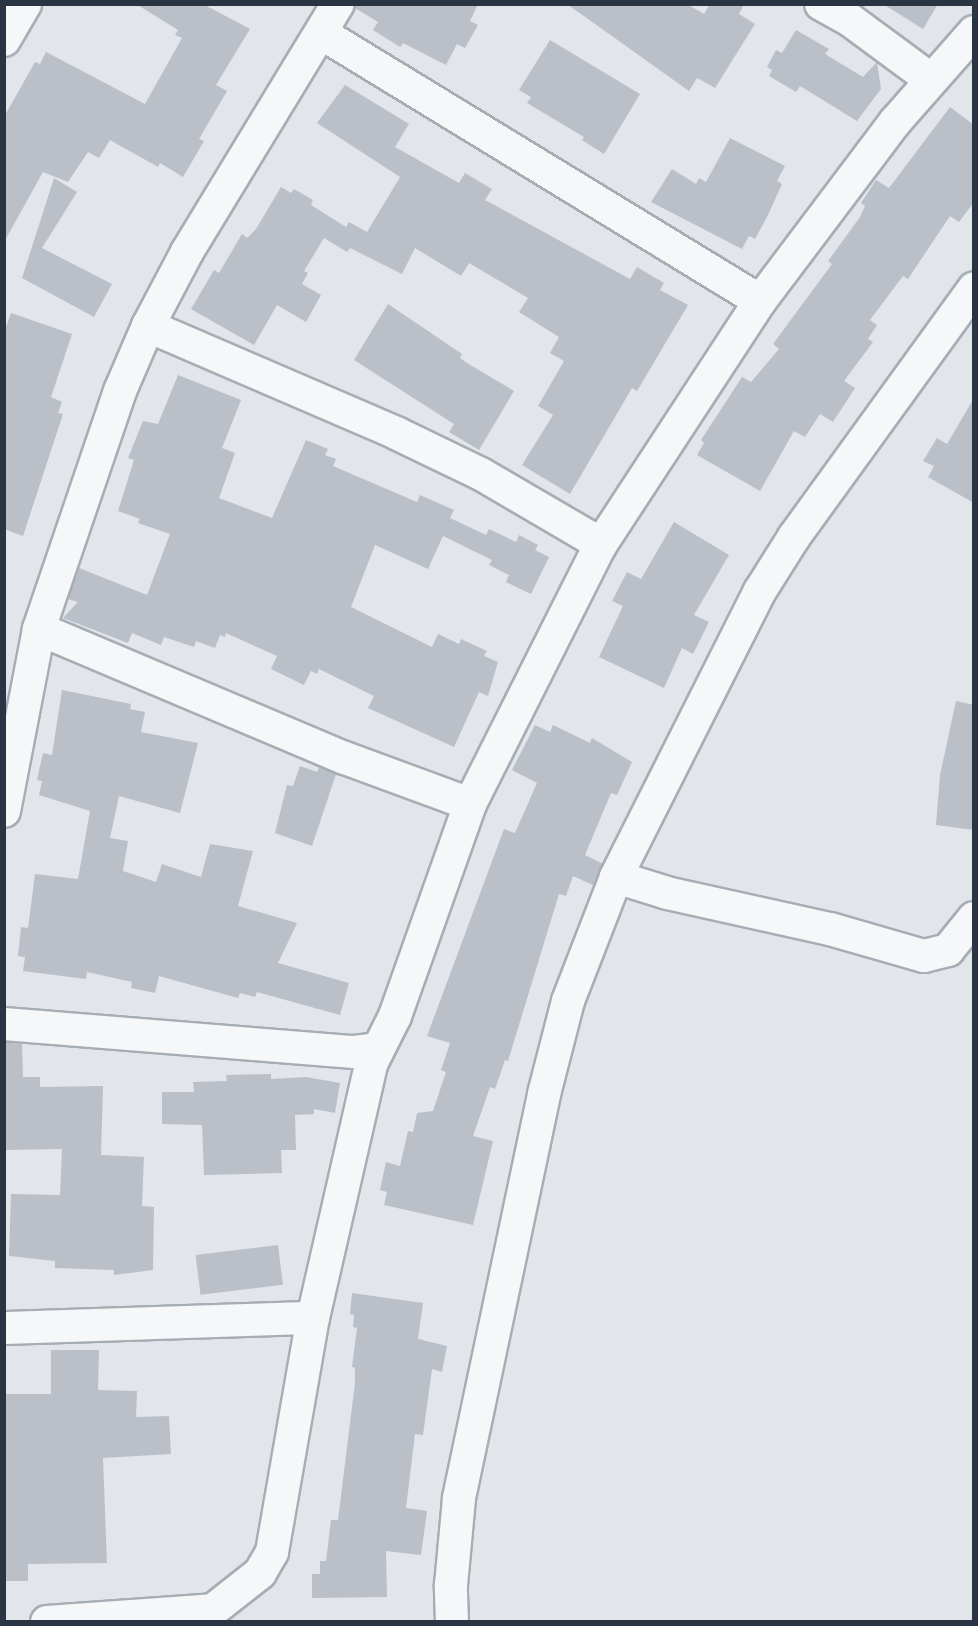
<!DOCTYPE html>
<style>
body{margin:0}
#map{position:relative;width:978px;height:1626px;overflow:hidden;background:#e2e6eb;font-family:Inter,sans-serif}
div>[style]{position:absolute}
.building>*{inset:0;background:#babfc8;transform-origin:0 0}
.roads{filter:drop-shadow(2px 0 #a7adb5) drop-shadow(-2px 0 #a7adb5) drop-shadow(0 2px #a7adb5) drop-shadow(0 -2px #a7adb5)}
.minor>*{height:32px;margin:-16px;padding:0 16px;transform-origin:16px;border-radius:16px;background:#f5f7f9}
span{translate:-50% -50%;white-space:nowrap;text-align:center;line-height:1.15;-webkit-text-stroke:6px #f2f5f8;paint-order:stroke}
.frame{position:absolute;inset:0;border:6px solid #2a3443;pointer-events:none}
</style>
<div id="map">
<div class="building">
<div style="clip-path:polygon(136px 4px,203px 4px,250px 29px,216px 85px,227px 91px,199px 139px,204px 141px,183px 177px,160px 163px,158px 167px,110px 140px,99px 158px,88px 152px,68px 182px,43px 172px,4px 242px,4px 117px,35px 62px,40px 64px,46px 52px,145px 104px,182px 38px,175px 35px,178px 30px)"></div>
<div style="clip-path:polygon(356px 4px,478px 4px,470px 21px,478px 25px,465px 48px,457px 44px,446px 65px,403px 43px,400px 47px,373px 30px,378px 22px,355px 8px)"></div>
<div style="clip-path:polygon(567px 4px,687px 4px,704px 14px,710px 4px,744px 4px,739px 14px,755px 24px,715px 88px,697px 78px,689px 91px)"></div>
<div style="clip-path:polygon(883px 4px,938px 4px,923px 29px)"></div>
<div style="clip-path:polygon(796px 30px,829px 49px,825px 54px,863px 77px,877px 62px,881px 89px,857px 121px,800px 86px,796px 92px,769px 76px,772px 70px,767px 67px,776px 50px,782px 53px)"></div>
<div style="clip-path:polygon(550px 40px,640px 94px,604px 154px,582px 140px,584px 137px,527px 103px,531px 97px,519px 90px)"></div>
<div style="clip-path:polygon(345px 85px,409px 124px,395px 147px,459px 183px,465px 173px,492px 189px,485px 200px,630px 279px,637px 267px,664px 283px,660px 290px,688px 305px,637px 391px,632px 388px,570px 494px,522px 465px,553px 415px,538px 406px,564px 361px,550px 353px,559px 337px,519px 312px,528px 298px,469px 263px,461px 276px,415px 248px,402px 274px,350px 248px,347px 252px,324px 238px,304px 271px,308px 273px,302px 284px,321px 295px,306px 322px,277px 305px,254px 345px,191px 309px,214px 270px,219px 273px,242px 234px,247px 238px,256px 229px,281px 187px,291px 193px,294px 189px,313px 200px,311px 205px,346px 227px,349px 222px,367px 232px,400px 177px,317px 123px)"></div>
<div style="clip-path:polygon(950px 107px,974px 125px,974px 202px,959px 222px,950px 216px,908px 279px,903px 276px,870px 320px,877px 325px,868px 339px,873px 342px,844px 381px,855px 388px,833px 422px,820px 414px,805px 437px,794px 431px,760px 491px,697px 455px,704px 443px,701px 440px,742px 377px,751px 382px,779px 349px,773px 344px,832px 264px,828px 261px,860px 217px,865px 206px,861px 203px,876px 180px,889px 188px)"></div>
<div style="clip-path:polygon(730px 138px,785px 166px,777px 181px,782px 184px,768px 215px,755px 239px,749px 236px,742px 249px,651px 202px,672px 169px,696px 184px,699px 178px,706px 182px)"></div>
<div style="clip-path:polygon(54px 178px,77px 192px,42px 248px,112px 284px,94px 317px,22px 278px)"></div>
<div style="clip-path:polygon(388px 304px,462px 354px,460px 358px,467px 363px,514px 391px,479px 450px,449px 432px,454px 424px,354px 360px)"></div>
<div style="clip-path:polygon(11px 313px,72px 334px,51px 397px,62px 402px,58px 413px,63px 414px,23px 536px,4px 529px,4px 332px)"></div>
<div style="clip-path:polygon(178px 375px,241px 400px,222px 448px,235px 453px,219px 498px,272px 518px,306px 440px,328px 449px,325px 455px,336px 459px,333px 466px,417px 502px,420px 495px,454px 510px,450px 518px,486px 535px,489px 529px,516px 542px,519px 535px,538px 545px,535px 550px,549px 557px,531px 594px,506px 582px,509px 575px,489px 565px,492px 560px,443px 536px,428px 569px,375px 545px,351px 607px,432px 647px,438px 634px,459px 644px,461px 639px,487px 651px,484px 656px,498px 662px,488px 696px,479px 692px,454px 747px,368px 708px,374px 696px,319px 669px,317px 674px,311px 671px,304px 685px,271px 669px,277px 656px,226px 633px,225px 637px,220px 635px,215px 648px,196px 641px,194px 647px,164px 637px,161px 645px,132px 633px,128px 643px,63px 618px,78px 602px,68px 599px,79px 568px,147px 595px,170px 534px,138px 523px,140px 519px,118px 511px,134px 460px,128px 458px,143px 421px,158px 424px)"></div>
<div style="clip-path:polygon(974px 398px,974px 503px,928px 477px,934px 466px,923px 461px,937px 438px,947px 444px)"></div>
<div style="clip-path:polygon(674px 522px,729px 555px,694px 615px,709px 622px,693px 654px,682px 648px,664px 688px,599px 657px,623px 606px,612px 601px,627px 572px,641px 579px)"></div>
<div style="clip-path:polygon(62px 690px,131px 704px,130px 709px,145px 712px,141px 732px,198px 743px,180px 813px,119px 796px,110px 838px,128px 841px,123px 871px,156px 882px,162px 864px,201px 877px,210px 844px,253px 851px,238px 906px,297px 923px,278px 963px,349px 983px,340px 1015px,257px 992px,255px 997px,240px 993px,238px 998px,159px 976px,155px 993px,131px 988px,132px 982px,87px 972px,86px 979px,23px 971px,25px 957px,18px 956px,21px 927px,28px 928px,35px 874px,78px 879px,90px 811px,39px 795px,42px 781px,37px 780px,43px 753px,52px 755px)"></div>
<div style="clip-path:polygon(956px 701px,974px 705px,974px 830px,936px 825px,940px 775px)"></div>
<div style="clip-path:polygon(535px 725px,550px 732px,553px 725px,590px 743px,592px 738px,632px 762px,617px 795px,611px 793px,585px 855px,603px 864px,593px 885px,573px 876px,566px 896px,559px 894px,508px 1061px,505px 1060px,495px 1089px,490px 1087px,473px 1136px,493px 1141px,473px 1225px,384px 1205px,387px 1192px,380px 1190px,386px 1162px,400px 1166px,408px 1131px,413px 1132px,417px 1113px,433px 1111px,446px 1072px,441px 1070px,450px 1043px,427px 1036px,504px 829px,515px 833px,537px 783px,512px 770px)"></div>
<div style="clip-path:polygon(300px 766px,317px 772px,319px 767px,336px 774px,312px 846px,275px 833px,287px 785px,293px 786px)"></div>
<div style="clip-path:polygon(4px 1042px,22px 1044px,23px 1077px,40px 1077px,40px 1087px,103px 1086px,101px 1155px,144px 1157px,142px 1206px,154px 1207px,153px 1270px,114px 1275px,114px 1270px,55px 1268px,55px 1261px,9px 1256px,11px 1194px,60px 1195px,62px 1149px,4px 1150px)"></div>
<div style="clip-path:polygon(271px 1074px,271px 1079px,306px 1077px,340px 1083px,335px 1113px,314px 1109px,314px 1114px,295px 1115px,296px 1150px,281px 1150px,282px 1173px,204px 1175px,202px 1125px,162px 1124px,162px 1092px,194px 1092px,193px 1082px,227px 1081px,226px 1075px)"></div>
<div style="left:278px;top:1245px;width:40px;height:83px;rotate:83deg"></div>
<div style="clip-path:polygon(352px 1293px,423px 1303px,418px 1339px,447px 1346px,442px 1372px,432px 1369px,423px 1435px,415px 1434px,406px 1508px,427px 1511px,421px 1555px,386px 1551px,387px 1597px,312px 1598px,312px 1574px,320px 1574px,320px 1561px,326px 1561px,331px 1520px,338px 1520px,355px 1383px,355px 1368px,352px 1367px,357px 1328px,353px 1327px,354px 1315px,350px 1314px)"></div>
<div style="clip-path:polygon(51px 1350px,99px 1350px,98px 1390px,137px 1391px,136px 1417px,169px 1416px,171px 1454px,103px 1458px,107px 1563px,28px 1564px,28px 1581px,4px 1581px,4px 1394px,51px 1394px)"></div>
</div>
<div class="roads">
<div class="minor">
<div style="left:821px;top:4px;width:33px;rotate:29deg"></div>
<div style="left:850px;top:20px;width:99px;rotate:36.4deg"></div>
<div style="left:321px;top:33px;width:514px;rotate:31.4deg"></div>
<div style="left:4px;top:40px;width:42px;rotate:-59.7deg"></div>
<div style="left:148px;top:326px;width:270px;rotate:23.3deg"></div>
<div style="left:396px;top:433px;width:94px;rotate:25.8deg"></div>
<div style="left:481px;top:474px;width:139px;rotate:30.3deg"></div>
<div style="left:39px;top:629px;width:332px;rotate:22.9deg"></div>
<div style="left:345px;top:758px;width:133px;rotate:20.2deg"></div>
<div style="left:4px;top:811px;width:185px;rotate:-79.1deg"></div>
<div style="left:39px;top:629px;width:251px;rotate:-71.2deg"></div>
<div style="left:120px;top:391px;width:71px;rotate:-66.7deg"></div>
<div style="left:148px;top:326px;width:84px;rotate:-62.2deg"></div>
<div style="left:187px;top:252px;width:290px;rotate:-58.7deg"></div>
<div style="left:616px;top:877px;width:53px;rotate:17.4deg"></div>
<div style="left:667px;top:893px;width:167px;rotate:12.5deg"></div>
<div style="left:830px;top:929px;width:98px;rotate:16deg"></div>
<div style="left:924px;top:956px;width:25px;rotate:-14deg"></div>
<div style="left:948px;top:950px;width:41px;rotate:-50.9deg"></div>
<div style="left:4px;top:1024px;width:351px;rotate:4.6deg"></div>
<div style="left:354px;top:1052px;width:24px;rotate:-7deg"></div>
<div style="left:4px;top:1328px;width:309px;rotate:-1.9deg"></div>
<div style="left:47px;top:1622px;width:166px;rotate:-4.1deg"></div>
<div style="left:213px;top:1610px;width:60px;rotate:-38.2deg"></div>
<div style="left:260px;top:1573px;width:24px;rotate:-60deg"></div>
<div style="left:272px;top:1552px;width:238px;rotate:-80.1deg"></div>
<div style="left:313px;top:1318px;width:261px;rotate:-77.1deg"></div>
<div style="left:371px;top:1064px;width:54px;rotate:-63.4deg"></div>
<div style="left:395px;top:1016px;width:225px;rotate:-70.5deg"></div>
<div style="left:470px;top:804px;width:291px;rotate:-63.3deg"></div>
<div style="left:601px;top:544px;width:290px;rotate:-56.8deg"></div>
<div style="left:760px;top:301px;width:224px;rotate:-53deg"></div>
<div style="left:895px;top:122px;width:120px;rotate:-48.7deg"></div>
<div style="left:452px;top:1622px;width:37px;rotate:-92deg"></div>
<div style="left:451px;top:1585px;width:87px;rotate:-84.7deg"></div>
<div style="left:459px;top:1498px;width:413px;rotate:-78.1deg"></div>
<div style="left:544px;top:1094px;width:96px;rotate:-75.5deg"></div>
<div style="left:568px;top:1001px;width:133px;rotate:-68.8deg"></div>
<div style="left:616px;top:877px;width:320px;rotate:-63.3deg"></div>
<div style="left:760px;top:591px;width:64px;rotate:-57.8deg"></div>
<div style="left:794px;top:537px;width:307px;rotate:-54.1deg"></div>
</div>
</div>
<div class="frame"></div>
</div>
